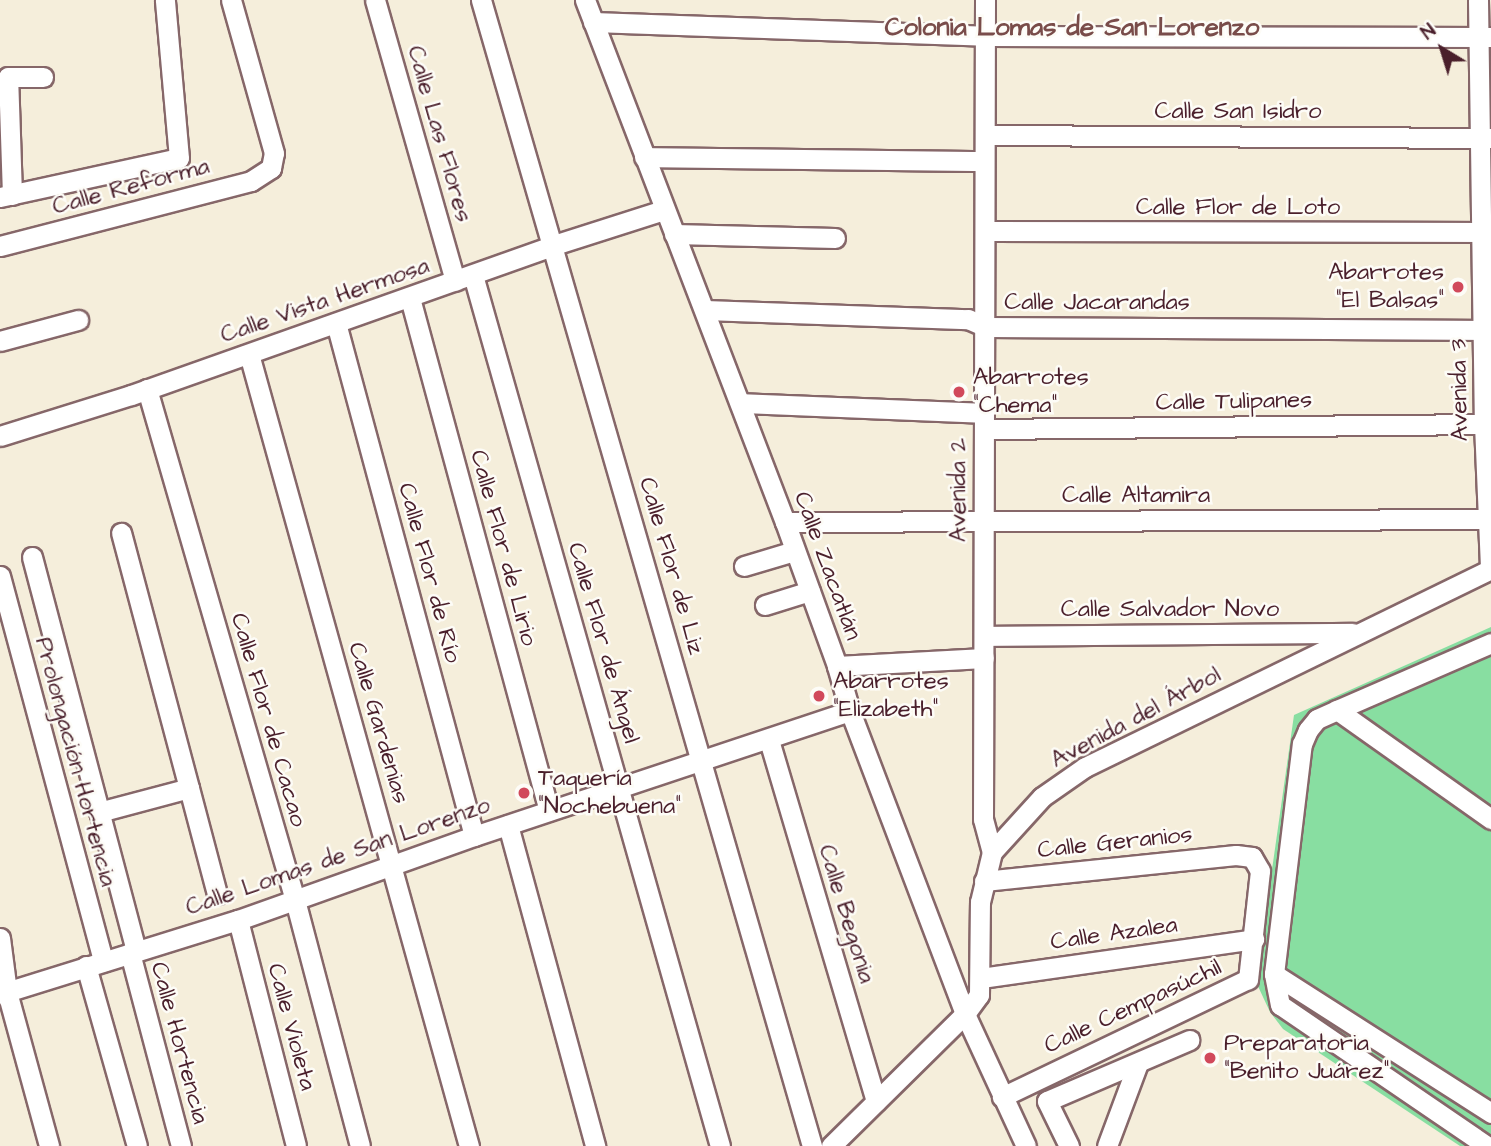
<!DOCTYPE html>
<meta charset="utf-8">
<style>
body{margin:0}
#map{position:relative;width:1491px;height:1146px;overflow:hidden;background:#f5eedb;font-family:"Architects Daughter",sans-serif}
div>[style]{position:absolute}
.green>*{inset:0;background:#88dea1}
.roads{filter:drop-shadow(2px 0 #866769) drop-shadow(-2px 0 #866769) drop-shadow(0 2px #866769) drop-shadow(0 -2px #866769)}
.minor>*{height:19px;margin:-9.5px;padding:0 9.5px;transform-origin:9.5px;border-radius:9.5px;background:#fff}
.dots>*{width:19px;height:19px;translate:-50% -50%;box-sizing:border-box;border:4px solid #fdfcf7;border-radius:50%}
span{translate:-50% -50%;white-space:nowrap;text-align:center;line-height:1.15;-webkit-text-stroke:5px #fdfcf7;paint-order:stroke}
.street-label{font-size:24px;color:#4a1f2b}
.poi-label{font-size:24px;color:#4a1f2b}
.right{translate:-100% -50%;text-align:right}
.left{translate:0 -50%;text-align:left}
.neighbourhood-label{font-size:26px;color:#794c4a;font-weight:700}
.north{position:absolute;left:1407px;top:14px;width:70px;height:70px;-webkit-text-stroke:5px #fdfcf7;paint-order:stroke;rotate:322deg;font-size:19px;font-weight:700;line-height:28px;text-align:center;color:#4a1f2b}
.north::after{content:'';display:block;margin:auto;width:24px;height:32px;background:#4a1f2b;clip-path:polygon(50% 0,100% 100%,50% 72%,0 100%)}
</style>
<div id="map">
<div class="green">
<div style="clip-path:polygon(1491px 627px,1491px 1146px,1460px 1146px,1283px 1029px,1270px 1012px,1256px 982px,1294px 715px)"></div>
</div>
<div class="roads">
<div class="minor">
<div style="left:375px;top:0;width:292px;rotate:74.1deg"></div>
<div style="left:481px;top:0;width:1193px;rotate:73.89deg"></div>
<div style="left:585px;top:0;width:559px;rotate:69.04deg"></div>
<div style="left:785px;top:522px;width:153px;rotate:70.1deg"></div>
<div style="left:837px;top:666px;width:47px;rotate:73.9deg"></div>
<div style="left:850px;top:711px;width:324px;rotate:69.2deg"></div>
<div style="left:965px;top:1014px;width:145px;rotate:65.2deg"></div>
<div style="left:985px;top:0;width:819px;rotate:90.14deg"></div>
<div style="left:983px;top:819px;width:34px;rotate:75deg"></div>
<div style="left:1478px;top:0;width:424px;rotate:89.2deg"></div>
<div style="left:1484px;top:424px;width:145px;rotate:87.6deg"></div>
<div style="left:593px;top:22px;width:392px;rotate:2deg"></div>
<div style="left:985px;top:36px;width:506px;rotate:0.11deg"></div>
<div style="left:986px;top:135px;width:505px;rotate:0.34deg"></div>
<div style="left:644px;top:157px;width:340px;rotate:0.7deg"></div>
<div style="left:12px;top:195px;width:118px;rotate:-91.9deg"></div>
<div style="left:8px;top:77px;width:35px"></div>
<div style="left:0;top:197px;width:183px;rotate:-12.3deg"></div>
<div style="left:179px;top:158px;width:159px;rotate:-95.1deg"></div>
<div style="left:986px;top:231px;width:505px;rotate:0.11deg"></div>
<div style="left:674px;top:234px;width:161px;rotate:1.4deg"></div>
<div style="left:0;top:246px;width:259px;rotate:-14.5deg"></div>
<div style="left:251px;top:181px;width:24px;rotate:-33deg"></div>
<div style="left:271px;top:168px;width:15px;rotate:-79deg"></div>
<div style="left:274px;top:153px;width:159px;rotate:-105.7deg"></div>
<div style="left:473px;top:275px;width:905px;rotate:74.17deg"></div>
<div style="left:410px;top:298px;width:531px;rotate:74.84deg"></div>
<div style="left:705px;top:310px;width:263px;rotate:2deg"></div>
<div style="left:968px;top:319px;width:20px;rotate:24deg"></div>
<div style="left:986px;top:327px;width:505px;rotate:0.34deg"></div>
<div style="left:336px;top:323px;width:531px;rotate:74.94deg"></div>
<div style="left:0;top:341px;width:81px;rotate:-15.1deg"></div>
<div style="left:249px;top:354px;width:822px;rotate:74.48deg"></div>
<div style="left:147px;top:389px;width:532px;rotate:73.85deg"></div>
<div style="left:295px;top:900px;width:254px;rotate:75.2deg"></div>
<div style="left:740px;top:403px;width:244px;rotate:2.3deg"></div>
<div style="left:984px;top:429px;width:500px;rotate:-0.57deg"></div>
<div style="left:0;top:436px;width:137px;rotate:-17.4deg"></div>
<div style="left:131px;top:395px;width:449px;rotate:-19.5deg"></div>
<div style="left:554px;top:245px;width:115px;rotate:-17.7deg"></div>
<div style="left:785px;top:522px;width:702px;rotate:-0.24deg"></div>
<div style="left:32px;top:557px;width:407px;rotate:75.2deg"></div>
<div style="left:744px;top:566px;width:52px;rotate:-16.7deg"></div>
<div style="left:0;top:576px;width:399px;rotate:75deg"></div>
<div style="left:765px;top:605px;width:47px;rotate:-17.3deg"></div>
<div style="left:984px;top:636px;width:368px;rotate:-0.5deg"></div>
<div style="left:837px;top:666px;width:147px;rotate:-3.1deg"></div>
<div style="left:1337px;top:710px;width:189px;rotate:35.3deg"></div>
<div style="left:769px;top:740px;width:377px;rotate:73.5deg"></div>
<div style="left:189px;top:788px;width:110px;rotate:75.2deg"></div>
<div style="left:99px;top:812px;width:93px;rotate:-14.9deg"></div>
<div style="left:189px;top:788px;width:264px;rotate:-104.9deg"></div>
<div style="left:508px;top:825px;width:333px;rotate:74.8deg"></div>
<div style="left:984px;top:881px;width:253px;rotate:-5.9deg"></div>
<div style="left:1236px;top:855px;width:16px;rotate:7deg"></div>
<div style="left:1252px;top:857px;width:16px;rotate:60deg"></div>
<div style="left:1260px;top:871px;width:109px;rotate:96.3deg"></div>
<div style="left:1248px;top:979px;width:273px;rotate:154.4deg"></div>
<div style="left:238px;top:920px;width:233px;rotate:75.6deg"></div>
<div style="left:0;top:938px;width:54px;rotate:82.6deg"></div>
<div style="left:7px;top:992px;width:160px;rotate:74.7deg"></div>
<div style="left:130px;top:953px;width:200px;rotate:75.2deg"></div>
<div style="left:86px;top:966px;width:187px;rotate:74.2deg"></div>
<div style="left:1274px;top:974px;width:258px;rotate:32.6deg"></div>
<div style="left:981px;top:978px;width:276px;rotate:-8.1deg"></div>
<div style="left:0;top:994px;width:249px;rotate:-17.3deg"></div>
<div style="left:238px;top:920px;width:251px;rotate:-19.6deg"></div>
<div style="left:474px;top:836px;width:396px;rotate:-18.4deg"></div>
<div style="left:831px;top:1146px;width:188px;rotate:-44.6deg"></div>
<div style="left:965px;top:1014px;width:24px;rotate:-54deg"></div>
<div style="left:979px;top:995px;width:93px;rotate:-89.4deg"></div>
<div style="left:980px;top:902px;width:51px;rotate:-76.5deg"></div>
<div style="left:992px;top:852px;width:74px;rotate:-47.7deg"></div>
<div style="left:1042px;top:797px;width:52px;rotate:-34.9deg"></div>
<div style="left:1085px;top:767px;width:452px;rotate:-26deg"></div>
<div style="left:1069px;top:1146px;width:50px;rotate:-116.1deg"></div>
<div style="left:1047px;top:1101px;width:155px;rotate:-23.2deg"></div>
<div style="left:1107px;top:1146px;width:89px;rotate:-69.5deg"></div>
<div style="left:1487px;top:1146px;width:250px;rotate:-145.7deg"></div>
<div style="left:1280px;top:1005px;width:32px;rotate:-101deg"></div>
<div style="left:1274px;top:974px;width:232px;rotate:-83.1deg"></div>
<div style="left:1302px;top:744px;width:15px;rotate:-67deg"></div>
<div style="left:1308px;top:730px;width:14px;rotate:-51deg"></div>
<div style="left:1317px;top:719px;width:22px;rotate:-24deg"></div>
<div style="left:1337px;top:710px;width:168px;rotate:-23.5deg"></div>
</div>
</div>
<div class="dots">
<div style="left:1458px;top:287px;background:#d1495b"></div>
<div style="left:959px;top:392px;background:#d1495b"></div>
<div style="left:819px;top:696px;background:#d1495b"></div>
<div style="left:524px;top:793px;background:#d1495b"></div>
<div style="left:1210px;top:1058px;background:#d1495b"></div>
</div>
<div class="street-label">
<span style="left:1238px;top:112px">Calle San Isidro</span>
<span style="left:439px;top:134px;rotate:74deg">Calle Las Flores</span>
<span style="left:131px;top:187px;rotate:-15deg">Calle Reforma</span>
<span style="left:1238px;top:208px">Calle Flor de Loto</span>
<span style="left:325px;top:301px;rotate:-19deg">Calle Vista Hermosa</span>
<span style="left:1097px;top:303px">Calle Jacarandas</span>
<span style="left:1460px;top:390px;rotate:-91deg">Avenida 3</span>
<span style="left:1234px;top:402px;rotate:-1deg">Calle Tulipanes</span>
<span style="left:959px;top:490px;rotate:-90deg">Avenida 2</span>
<span style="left:1136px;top:496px">Calle Altamira</span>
<span style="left:503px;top:548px;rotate:75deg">Calle Flor de Lirio</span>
<span style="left:671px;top:566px;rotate:74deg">Calle Flor de Liz</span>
<span style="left:827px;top:566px;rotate:70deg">Calle Zacatlán</span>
<span style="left:429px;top:573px;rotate:75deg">Calle Flor de Río</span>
<span style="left:1170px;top:610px">Calle Salvador Novo</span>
<span style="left:603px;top:643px;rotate:74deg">Calle Flor de Ángel</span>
<span style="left:1136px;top:718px;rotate:-28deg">Avenida del Árbol</span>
<span style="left:268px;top:720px;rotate:74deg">Calle Flor de Cacao</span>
<span style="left:378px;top:723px;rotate:74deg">Calle Gardenias</span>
<span style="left:75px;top:762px;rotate:75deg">Prolongación Hortencia</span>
<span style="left:1115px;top:843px;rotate:-6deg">Calle Geranios</span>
<span style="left:338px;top:857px;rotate:-19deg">Calle Lomas de San Lorenzo</span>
<span style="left:846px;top:914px;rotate:73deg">Calle Begonia</span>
<span style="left:1114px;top:934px;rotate:-8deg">Calle Azalea</span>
<span style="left:1133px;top:1007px;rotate:-25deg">Calle Cempasúchil</span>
<span style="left:291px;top:1027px;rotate:75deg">Calle Violeta</span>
<span style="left:179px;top:1043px;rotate:75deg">Calle Hortencia</span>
</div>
<div class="poi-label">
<span class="right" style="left:1444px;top:287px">Abarrotes<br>"El Balsas"</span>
<span class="left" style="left:973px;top:392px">Abarrotes<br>"Chema"</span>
<span class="left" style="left:833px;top:696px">Abarrotes<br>"Elizabeth"</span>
<span class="left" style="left:538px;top:793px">Taquería<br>"Nochebuena"</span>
<span class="left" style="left:1224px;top:1058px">Preparatoria<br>"Benito Juárez"</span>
</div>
<div class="neighbourhood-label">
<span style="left:1072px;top:28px">Colonia Lomas de San Lorenzo</span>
</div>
<div class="north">N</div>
</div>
